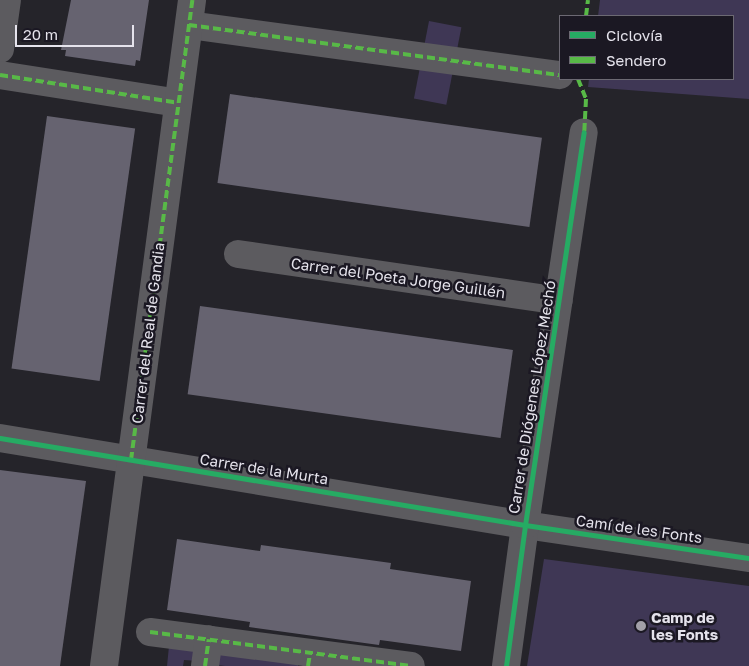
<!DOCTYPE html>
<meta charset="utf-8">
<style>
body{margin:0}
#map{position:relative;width:749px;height:666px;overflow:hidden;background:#25242a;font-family:"Golos Text",sans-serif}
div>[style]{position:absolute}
.green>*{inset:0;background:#3f3755;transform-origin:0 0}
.building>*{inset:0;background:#666370;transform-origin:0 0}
.minor>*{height:28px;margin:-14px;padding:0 14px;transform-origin:14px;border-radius:14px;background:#5c5b5f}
.quiet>*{height:4px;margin-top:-2px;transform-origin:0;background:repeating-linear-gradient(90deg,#58b947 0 8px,transparent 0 12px)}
.cycleway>*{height:5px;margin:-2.5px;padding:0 2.5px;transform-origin:2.5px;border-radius:2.5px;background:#26ab63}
.dots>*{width:14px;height:14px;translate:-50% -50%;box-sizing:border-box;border:2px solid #1b1823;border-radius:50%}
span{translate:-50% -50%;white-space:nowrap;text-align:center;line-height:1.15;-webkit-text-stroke:5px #1b1823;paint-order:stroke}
.street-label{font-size:15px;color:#e5e3ec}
.poi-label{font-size:15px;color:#e5e3ec;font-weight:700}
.left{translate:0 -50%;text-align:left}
.legend{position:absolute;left:559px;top:15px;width:175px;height:65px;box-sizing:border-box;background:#1b1823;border:1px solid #6c6973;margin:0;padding:6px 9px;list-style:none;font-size:15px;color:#e5e3ec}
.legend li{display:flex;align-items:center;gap:10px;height:25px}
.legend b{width:25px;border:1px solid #6c6973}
.scale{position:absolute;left:15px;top:25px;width:119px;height:22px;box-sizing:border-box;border:2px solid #e5e3ec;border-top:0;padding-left:6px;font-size:15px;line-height:18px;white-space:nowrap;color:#e5e3ec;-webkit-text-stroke:4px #1b1823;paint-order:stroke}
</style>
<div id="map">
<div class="green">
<div style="clip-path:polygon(600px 0,749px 0,749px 99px,588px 87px,589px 79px,733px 79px,733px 16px,598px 16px)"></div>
<div style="left:429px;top:21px;width:33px;height:79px;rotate:11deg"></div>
<div style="clip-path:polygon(544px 559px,749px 586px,749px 666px,527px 666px)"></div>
<div style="clip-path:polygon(169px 646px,199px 650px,198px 661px,184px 660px,183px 666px,167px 666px)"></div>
<div style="clip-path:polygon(218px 654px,298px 663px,298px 666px,225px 666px,217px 665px)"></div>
</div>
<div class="building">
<div style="clip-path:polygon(71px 0,149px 0,140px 61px,136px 60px,135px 66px,65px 56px,66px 50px,61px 50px)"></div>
<div style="left:230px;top:94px;width:315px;height:90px;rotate:8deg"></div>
<div style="left:47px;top:116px;width:89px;height:255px;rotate:8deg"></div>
<div style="left:200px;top:306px;width:316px;height:89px;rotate:8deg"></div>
<div style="clip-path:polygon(0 470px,86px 481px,60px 666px,0 666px)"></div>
<div style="clip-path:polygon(177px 539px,260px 551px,261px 545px,391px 563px,390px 569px,471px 581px,461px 651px,380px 640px,379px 645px,249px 627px,250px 622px,167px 610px)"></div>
</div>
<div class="minor">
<div style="left:189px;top:25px;width:374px;rotate:7.7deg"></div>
<div style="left:0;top:49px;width:49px;rotate:-81.9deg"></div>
<div style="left:0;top:75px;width:180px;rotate:8.9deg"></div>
<div style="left:238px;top:254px;width:324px;rotate:8.3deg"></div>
<div style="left:0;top:438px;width:532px;rotate:9.41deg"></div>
<div style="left:525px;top:525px;width:226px;rotate:8.4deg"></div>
<div style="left:150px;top:632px;width:263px;rotate:7.4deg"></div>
<div style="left:104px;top:666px;width:672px;rotate:-82.47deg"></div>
<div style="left:205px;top:666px;width:27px;rotate:-82deg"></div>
<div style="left:506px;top:666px;width:142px;rotate:-82.3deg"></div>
<div style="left:525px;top:525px;width:397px;rotate:-81.5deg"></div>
</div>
<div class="quiet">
<div style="left:586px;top:16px;width:16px;rotate:-83deg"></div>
<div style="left:189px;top:25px;width:374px;rotate:7.7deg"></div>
<div style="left:0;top:75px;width:180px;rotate:8.9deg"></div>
<div style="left:578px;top:79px;width:22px;rotate:68deg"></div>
<div style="left:586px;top:99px;width:33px;rotate:93deg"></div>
<div style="left:131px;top:460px;width:464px;rotate:-82.4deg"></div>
<div style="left:150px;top:632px;width:263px;rotate:7.4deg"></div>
<div style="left:205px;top:666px;width:27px;rotate:-82deg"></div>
<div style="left:308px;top:666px;width:13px;rotate:-81deg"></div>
</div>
<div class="cycleway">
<div style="left:0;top:438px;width:532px;rotate:9.41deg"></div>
<div style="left:525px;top:525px;width:226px;rotate:8.4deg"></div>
<div style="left:506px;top:666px;width:142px;rotate:-82.3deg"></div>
<div style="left:525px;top:525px;width:397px;rotate:-81.5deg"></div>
</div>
<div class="dots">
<div style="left:641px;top:626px;background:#a2a0a8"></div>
</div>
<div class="street-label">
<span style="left:398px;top:278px;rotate:8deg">Carrer del Poeta Jorge Guillén</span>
<span style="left:148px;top:333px;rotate:-83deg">Carrer del Real de Gandia</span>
<span style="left:532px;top:397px;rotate:-81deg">Carrer de Diógenes López Mechó</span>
<span style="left:264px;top:469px;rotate:9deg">Carrer de la Murta</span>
<span style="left:639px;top:529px;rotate:8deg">Camí de les Fonts</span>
</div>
<div class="poi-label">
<span class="left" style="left:651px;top:626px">Camp de<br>les Fonts</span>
</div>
<ul class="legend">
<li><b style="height:6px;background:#26ab63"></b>Ciclovía</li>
<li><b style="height:6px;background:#58b947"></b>Sendero</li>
</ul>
<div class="scale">20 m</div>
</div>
